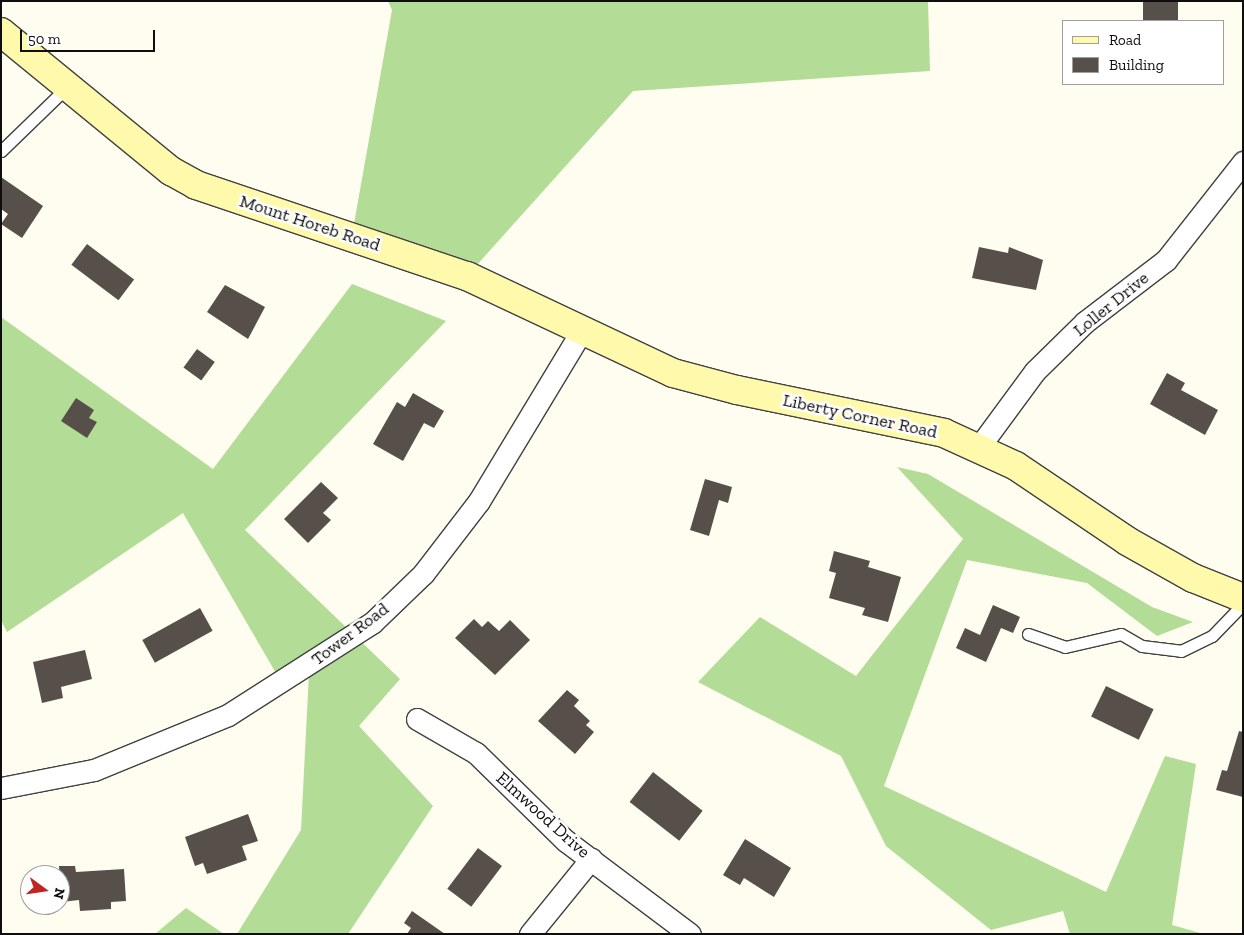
<!DOCTYPE html>
<style>
body{margin:0}
#map{position:relative;width:1244px;height:935px;overflow:hidden;background:#fffdf0;font-family:"Zilla Slab",serif}
div>[style]{position:absolute}
.forest>*{inset:0;background:#b3dc97}
.building>*{inset:0;background:#57504a;transform-origin:0 0}
.roads{filter:drop-shadow(1px 0 #414141) drop-shadow(-1px 0 #414141) drop-shadow(0 1px #414141) drop-shadow(0 -1px #414141)}
.lane>*{height:11px;margin:-5.5px;padding:0 5.5px;transform-origin:5.5px;border-radius:5.5px;background:#fff}
.street>*{height:21px;margin:-10.5px;padding:0 10.5px;transform-origin:10.5px;border-radius:10.5px;background:#fff}
.secondary>*{height:28px;margin:-14px;padding:0 14px;transform-origin:14px;border-radius:14px;background:#fff9ab}
span{translate:-50% -50%;white-space:nowrap;text-align:center;line-height:1.15;-webkit-text-stroke:5px #fff;paint-order:stroke}
.street-label{font-size:18px;color:#0e0e0e}
.frame{position:absolute;inset:0;border:2px solid #0e0e0e;pointer-events:none}
.legend{position:absolute;left:1062px;top:20px;width:162px;height:65px;box-sizing:border-box;background:#fff;border:1px solid #9f9f9f;margin:0;padding:6px 9px;list-style:none;font-size:15px;color:#0e0e0e}
.legend li{display:flex;align-items:center;gap:10px;height:25px}
.legend b{width:25px;border:1px solid #9f9f9f}
.north{position:absolute;left:20px;top:865px;width:50px;height:50px;box-sizing:border-box;background:#fff;border:1px solid #9f9f9f;border-radius:50%;rotate:104deg;font-size:14px;font-weight:700;line-height:20px;text-align:center;color:#0e0e0e}
.north::after{content:'';display:block;margin:auto;width:18px;height:22px;background:#c22323;clip-path:polygon(50% 0,100% 100%,50% 72%,0 100%)}
.scale{position:absolute;left:20px;top:30px;width:135px;height:22px;box-sizing:border-box;border:2px solid #0e0e0e;border-top:0;padding-left:6px;font-size:15px;line-height:18px;white-space:nowrap;color:#0e0e0e;-webkit-text-stroke:4px #fff;paint-order:stroke}
</style>
<div id="map">
<div class="forest">
<div style="clip-path:polygon(388px 1px,928px 1px,930px 71px,633px 91px,467px 276px,352px 235px,392px 10px)"></div>
<div style="clip-path:polygon(352px 284px,446px 321px,245px 530px,400px 679px,359px 726px,433px 806px,348px 934px,237px 934px,301px 830px,309px 673px,284px 687px,183px 513px,7px 632px,1px 620px,1px 317px,213px 469px)"></div>
<div style="clip-path:polygon(897px 467px,928px 474px,1152px 607px,1193px 622px,1157px 636px,1087px 583px,967px 560px,884px 786px,1106px 892px,1165px 756px,1196px 764px,1172px 925px,1204px 934px,1070px 934px,1063px 911px,991px 930px,886px 846px,841px 756px,698px 682px,760px 617px,856px 676px,963px 539px)"></div>
<div style="clip-path:polygon(186px 908px,224px 934px,155px 934px)"></div>
</div>
<div class="building">
<div style="left:1143px;top:1px;width:35px;height:20px"></div>
<div style="clip-path:polygon(1px 177px,43px 206px,22px 238px,1px 224px,8px 214px,1px 209px)"></div>
<div style="left:87px;top:244px;width:59px;height:26px;rotate:37deg"></div>
<div style="clip-path:polygon(979px 247px,1008px 253px,1009px 247px,1043px 260px,1036px 290px,972px 278px)"></div>
<div style="clip-path:polygon(225px 285px,265px 307px,248px 339px,207px 312px)"></div>
<div style="left:197px;top:349px;width:22px;height:23px;rotate:36deg"></div>
<div style="clip-path:polygon(1167px 373px,1185px 383px,1181px 390px,1218px 410px,1205px 435px,1150px 404px)"></div>
<div style="clip-path:polygon(413px 393px,444px 411px,434px 428px,424px 423px,403px 461px,373px 444px,397px 402px,405px 407px)"></div>
<div style="clip-path:polygon(76px 398px,94px 410px,89px 418px,97px 422px,87px 438px,61px 421px)"></div>
<div style="clip-path:polygon(705px 479px,732px 487px,728px 503px,719px 500px,709px 536px,690px 530px)"></div>
<div style="clip-path:polygon(321px 482px,338px 498px,323px 513px,331px 520px,308px 543px,284px 519px)"></div>
<div style="clip-path:polygon(834px 551px,870px 561px,868px 567px,901px 577px,888px 622px,862px 615px,865px 608px,829px 598px,836px 573px,829px 571px)"></div>
<div style="clip-path:polygon(993px 605px,1020px 617px,1013px 633px,1001px 628px,986px 662px,956px 648px,965px 628px,980px 635px)"></div>
<div style="left:200px;top:608px;width:26px;height:66px;rotate:61deg"></div>
<div style="clip-path:polygon(474px 619px,482px 627px,488px 621px,499px 631px,510px 620px,530px 640px,495px 675px,455px 638px)"></div>
<div style="clip-path:polygon(85px 650px,92px 679px,61px 687px,63px 698px,42px 703px,33px 662px)"></div>
<div style="left:1106px;top:686px;width:53px;height:34px;rotate:26deg"></div>
<div style="clip-path:polygon(567px 690px,579px 700px,574px 706px,590px 721px,586px 725px,594px 732px,575px 754px,538px 721px)"></div>
<div style="clip-path:polygon(1239px 731px,1243px 732px,1243px 797px,1216px 790px,1222px 770px,1227px 771px)"></div>
<div style="left:653px;top:772px;width:63px;height:38px;rotate:38deg"></div>
<div style="clip-path:polygon(248px 814px,258px 841px,242px 846px,247px 860px,207px 874px,203px 863px,195px 866px,185px 837px)"></div>
<div style="clip-path:polygon(745px 839px,791px 868px,774px 897px,744px 878px,740px 885px,723px 875px)"></div>
<div style="left:478px;top:848px;width:30px;height:51px;rotate:37deg"></div>
<div style="clip-path:polygon(59px 866px,75px 866px,76px 872px,124px 869px,126px 901px,111px 902px,111px 909px,80px 911px,79px 900px,61px 902px)"></div>
<div style="clip-path:polygon(412px 911px,445px 934px,407px 934px,411px 928px,404px 923px)"></div>
</div>
<div class="roads">
<div class="lane">
<div style="left:1px;top:151px;width:92px;rotate:-44.1deg"></div>
<div style="left:1028px;top:634px;width:39px;rotate:19deg"></div>
<div style="left:1065px;top:647px;width:57px;rotate:-13.1deg"></div>
<div style="left:1121px;top:634px;width:24px;rotate:30deg"></div>
<div style="left:1142px;top:646px;width:39px;rotate:7deg"></div>
<div style="left:1181px;top:651px;width:34px;rotate:-26deg"></div>
<div style="left:1212px;top:636px;width:45px;rotate:-45.9deg"></div>
</div>
<div class="street">
<div style="left:979px;top:447px;width:94px;rotate:-53.6deg"></div>
<div style="left:1035px;top:371px;width:70px;rotate:-44.4deg"></div>
<div style="left:1085px;top:322px;width:102px;rotate:-37.4deg"></div>
<div style="left:1166px;top:260px;width:125px;rotate:-51.8deg"></div>
<div style="left:417px;top:719px;width:68px;rotate:30deg"></div>
<div style="left:476px;top:753px;width:126px;rotate:44.4deg"></div>
<div style="left:566px;top:841px;width:155px;rotate:36.9deg"></div>
<div style="left:1px;top:788px;width:95px;rotate:-11deg"></div>
<div style="left:94px;top:770px;width:145px;rotate:-22.3deg"></div>
<div style="left:228px;top:715px;width:171px;rotate:-32.6deg"></div>
<div style="left:372px;top:623px;width:71px;rotate:-43.9deg"></div>
<div style="left:423px;top:574px;width:92px;rotate:-52.5deg"></div>
<div style="left:479px;top:501px;width:200px;rotate:-58.9deg"></div>
<div style="left:530px;top:934px;width:97px;rotate:-50.9deg"></div>
</div>
<div class="secondary">
<div style="left:1px;top:32px;width:220px;rotate:39.3deg"></div>
<div style="left:171px;top:171px;width:29px;rotate:29deg"></div>
<div style="left:196px;top:185px;width:286px;rotate:18.6deg"></div>
<div style="left:467px;top:276px;width:228px;rotate:25.2deg"></div>
<div style="left:673px;top:373px;width:66px;rotate:14.9deg"></div>
<div style="left:737px;top:390px;width:211px;rotate:11.7deg"></div>
<div style="left:944px;top:433px;width:79px;rotate:24.6deg"></div>
<div style="left:1016px;top:466px;width:134px;rotate:34deg"></div>
<div style="left:1127px;top:541px;width:76px;rotate:29.3deg"></div>
<div style="left:1193px;top:578px;width:54px;rotate:21.8deg"></div>
</div>
</div>
<div class="street-label">
<span style="left:310px;top:223px;rotate:18deg">Mount Horeb Road</span>
<span style="left:1111px;top:304px;rotate:-39deg">Loller Drive</span>
<span style="left:860px;top:416px;rotate:12deg">Liberty Corner Road</span>
<span style="left:350px;top:634px;rotate:-37deg">Tower Road</span>
<span style="left:543px;top:815px;rotate:42deg">Elmwood Drive</span>
</div>
<div class="frame"></div>
<ul class="legend">
<li><b style="height:6px;background:#fff9ab"></b>Road</li>
<li><b style="height:14px;background:#57504a"></b>Building</li>
</ul>
<div class="north">N</div>
<div class="scale">50 m</div>
</div>
